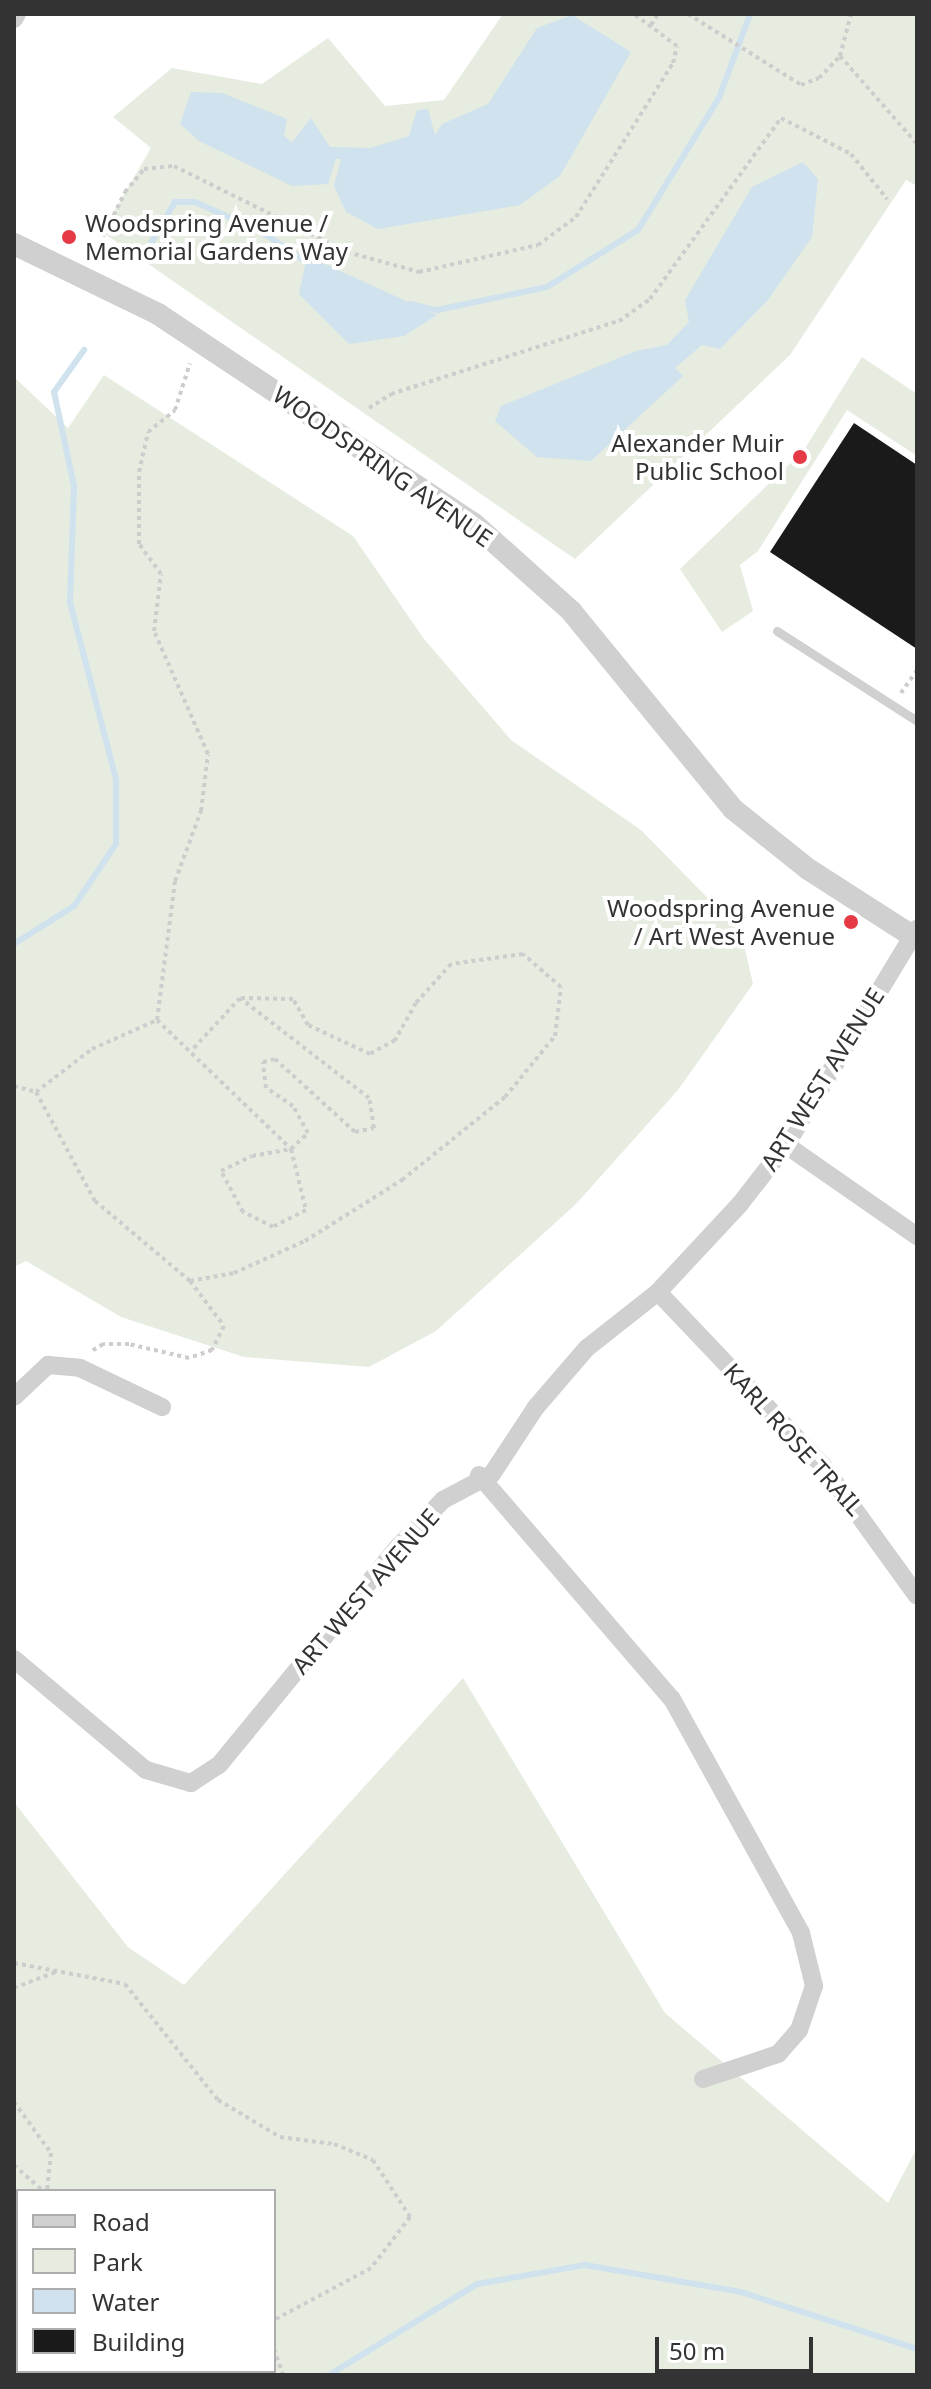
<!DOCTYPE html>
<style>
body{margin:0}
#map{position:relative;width:931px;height:2389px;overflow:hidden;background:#fff;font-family:"Noto Sans",sans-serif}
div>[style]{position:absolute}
.green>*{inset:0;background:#e6ecdf}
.water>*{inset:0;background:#cfe2ee}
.stream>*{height:6px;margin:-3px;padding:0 3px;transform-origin:3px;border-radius:3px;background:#cfe2ee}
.building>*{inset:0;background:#1a1a1a}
.path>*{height:4px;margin-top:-2px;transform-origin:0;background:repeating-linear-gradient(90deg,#cdcdcd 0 4px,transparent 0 8px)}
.service>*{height:9px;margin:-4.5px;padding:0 4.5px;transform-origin:4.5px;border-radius:4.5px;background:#d0d0d0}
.minor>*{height:18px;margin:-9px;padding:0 9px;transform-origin:9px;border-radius:9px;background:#d0d0d0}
.tertiary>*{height:22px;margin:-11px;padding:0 11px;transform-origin:11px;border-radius:11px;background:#d0d0d0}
.dots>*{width:22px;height:22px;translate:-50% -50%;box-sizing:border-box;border:4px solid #fff;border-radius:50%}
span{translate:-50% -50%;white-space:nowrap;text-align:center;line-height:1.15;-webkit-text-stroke:8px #fff;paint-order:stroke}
.poi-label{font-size:24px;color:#333}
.left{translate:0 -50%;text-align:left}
.right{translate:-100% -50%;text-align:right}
.street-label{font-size:24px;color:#333}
.frame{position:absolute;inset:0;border:16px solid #333;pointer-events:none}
.legend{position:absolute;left:16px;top:2189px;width:260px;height:184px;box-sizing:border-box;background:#fff;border:2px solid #adadad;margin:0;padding:10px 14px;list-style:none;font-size:24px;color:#333}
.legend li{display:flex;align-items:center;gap:16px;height:40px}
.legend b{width:40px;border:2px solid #adadad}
.scale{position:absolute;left:655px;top:2337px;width:158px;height:36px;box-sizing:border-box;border:4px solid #333;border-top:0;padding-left:10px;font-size:24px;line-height:28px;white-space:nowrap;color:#333;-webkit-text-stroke:6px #fff;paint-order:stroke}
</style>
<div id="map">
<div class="green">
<div style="clip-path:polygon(503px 14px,917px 14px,917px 186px,906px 180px,790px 355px,575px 559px,102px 232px,151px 148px,113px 117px,172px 68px,262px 84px,328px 38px,385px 106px,444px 100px)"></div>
<div style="clip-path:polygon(862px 357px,917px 394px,917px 456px,847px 410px,758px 551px,740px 565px,753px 611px,722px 632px,680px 569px,804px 450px)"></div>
<div style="clip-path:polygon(104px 375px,353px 536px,424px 639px,511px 740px,641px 830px,741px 932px,753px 984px,678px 1090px,576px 1204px,436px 1331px,369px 1367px,244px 1357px,121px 1317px,26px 1261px,14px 1267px,14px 377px,68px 428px)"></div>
<div style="clip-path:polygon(evenodd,463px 1678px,665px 2013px,888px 2203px,917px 2148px,917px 2375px,14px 2375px,14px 1802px,128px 1947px,184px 1985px,463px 1678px,18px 2191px,274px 2191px,274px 2371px,18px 2371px,18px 2191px)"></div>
</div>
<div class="water">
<div style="clip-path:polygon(572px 15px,631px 52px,560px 176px,520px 205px,378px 229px,346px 212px,334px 186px,341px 159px,336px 159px,328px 184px,292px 186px,199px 141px,180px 124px,191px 92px,222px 93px,287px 119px,284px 136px,292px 142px,311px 118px,330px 147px,370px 148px,409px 136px,417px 110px,428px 109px,435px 135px,442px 124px,488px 104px,537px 28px)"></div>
<div style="clip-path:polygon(803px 162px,818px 179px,812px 237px,768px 300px,720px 349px,702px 345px,675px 368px,683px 376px,591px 461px,537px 457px,495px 421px,501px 406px,636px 351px,667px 345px,689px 322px,685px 300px,752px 187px)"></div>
<div style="clip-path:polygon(307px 256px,437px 315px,404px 336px,349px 344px,299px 294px)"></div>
</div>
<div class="stream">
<div style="left:151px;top:243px;width:48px;rotate:-59.7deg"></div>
<div style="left:175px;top:202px;width:20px"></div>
<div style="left:195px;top:202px;width:71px;rotate:24deg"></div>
<div style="left:260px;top:231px;width:61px;rotate:33.7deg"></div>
<div style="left:410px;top:304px;width:28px;rotate:13deg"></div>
<div style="left:437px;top:310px;width:112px;rotate:-11.8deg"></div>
<div style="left:547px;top:287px;width:107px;rotate:-32.1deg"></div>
<div style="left:638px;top:230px;width:155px;rotate:-58.5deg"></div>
<div style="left:719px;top:98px;width:90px;rotate:-69.7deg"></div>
<div style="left:14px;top:944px;width:71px;rotate:-32.3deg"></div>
<div style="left:74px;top:906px;width:75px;rotate:-55.9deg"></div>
<div style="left:116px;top:844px;width:65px;rotate:-90deg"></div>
<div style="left:116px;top:779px;width:183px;rotate:-104.6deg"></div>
<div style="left:70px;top:602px;width:116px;rotate:-88deg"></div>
<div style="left:74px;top:486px;width:96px;rotate:-102deg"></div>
<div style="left:54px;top:392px;width:52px;rotate:-54.5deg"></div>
<div style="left:329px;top:2375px;width:174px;rotate:-31.6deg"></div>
<div style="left:477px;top:2284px;width:110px;rotate:-10deg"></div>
<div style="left:585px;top:2265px;width:158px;rotate:9.8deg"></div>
<div style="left:741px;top:2292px;width:185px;rotate:17.9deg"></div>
</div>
<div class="building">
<div style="clip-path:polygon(854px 423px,917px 465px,917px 649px,770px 552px)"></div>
</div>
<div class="path">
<div style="left:688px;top:14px;width:133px;rotate:32.1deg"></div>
<div style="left:801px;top:85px;width:19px;rotate:-21deg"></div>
<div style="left:819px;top:78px;width:30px;rotate:-46deg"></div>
<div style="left:840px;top:56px;width:43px;rotate:-75.3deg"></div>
<div style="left:651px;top:25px;width:13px;rotate:-58deg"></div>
<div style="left:840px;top:56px;width:117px;rotate:48.8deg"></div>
<div style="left:96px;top:251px;width:66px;rotate:-63.8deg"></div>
<div style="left:125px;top:192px;width:30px;rotate:-50deg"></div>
<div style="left:144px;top:169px;width:30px;rotate:-6deg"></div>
<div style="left:174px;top:166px;width:193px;rotate:26.4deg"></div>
<div style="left:347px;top:252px;width:75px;rotate:15.5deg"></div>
<div style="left:419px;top:272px;width:122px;rotate:-12.8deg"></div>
<div style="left:538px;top:245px;width:47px;rotate:-36.4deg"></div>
<div style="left:576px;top:217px;width:182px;rotate:-57.8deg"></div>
<div style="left:673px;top:63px;width:17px;rotate:-77deg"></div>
<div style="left:677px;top:46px;width:54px;rotate:-143.3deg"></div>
<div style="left:369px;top:408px;width:26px;rotate:-32deg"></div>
<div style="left:391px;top:394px;width:239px;rotate:-17.8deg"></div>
<div style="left:619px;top:321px;width:38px;rotate:-35deg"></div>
<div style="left:650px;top:299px;width:223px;rotate:-54.1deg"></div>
<div style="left:781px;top:118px;width:79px;rotate:27.2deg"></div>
<div style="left:851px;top:154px;width:58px;rotate:51.3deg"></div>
<div style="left:901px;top:693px;width:28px;rotate:-55deg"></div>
<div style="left:157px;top:1020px;width:186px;rotate:43.9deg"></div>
<div style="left:291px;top:1149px;width:63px;rotate:76.2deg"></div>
<div style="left:306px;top:1210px;width:37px;rotate:153deg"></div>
<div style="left:273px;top:1227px;width:34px;rotate:-153deg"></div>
<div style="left:243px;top:1212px;width:47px;rotate:-118.2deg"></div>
<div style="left:221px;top:1171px;width:34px;rotate:-26deg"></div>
<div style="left:252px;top:1156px;width:40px;rotate:-10deg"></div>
<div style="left:291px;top:1149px;width:23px;rotate:-43deg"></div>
<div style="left:308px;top:1133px;width:31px;rotate:-119deg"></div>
<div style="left:293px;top:1106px;width:32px;rotate:-146deg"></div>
<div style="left:266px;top:1088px;width:26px;rotate:-97deg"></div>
<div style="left:263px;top:1062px;width:12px;rotate:-14deg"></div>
<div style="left:275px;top:1059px;width:108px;rotate:42.4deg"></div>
<div style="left:355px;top:1132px;width:19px;rotate:-12deg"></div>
<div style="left:374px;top:1128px;width:30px;rotate:-99deg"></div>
<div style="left:369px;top:1098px;width:163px;rotate:-142.2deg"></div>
<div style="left:14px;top:1086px;width:23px;rotate:15deg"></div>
<div style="left:36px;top:1092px;width:124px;rotate:61.6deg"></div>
<div style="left:95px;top:1201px;width:124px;rotate:40.1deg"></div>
<div style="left:190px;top:1281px;width:56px;rotate:52.9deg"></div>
<div style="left:224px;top:1326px;width:27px;rotate:117deg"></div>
<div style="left:212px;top:1350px;width:24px;rotate:161deg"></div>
<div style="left:189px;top:1358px;width:62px;rotate:-166.9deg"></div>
<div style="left:129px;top:1344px;width:26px;rotate:180deg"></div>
<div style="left:103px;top:1344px;width:15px;rotate:148deg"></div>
<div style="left:36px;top:1092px;width:71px;rotate:-37.5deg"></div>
<div style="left:92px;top:1049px;width:71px;rotate:-24deg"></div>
<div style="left:157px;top:1020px;width:140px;rotate:-82.6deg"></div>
<div style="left:175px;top:881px;width:75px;rotate:-69.6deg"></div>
<div style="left:201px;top:811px;width:57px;rotate:-83deg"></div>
<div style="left:208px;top:754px;width:134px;rotate:-113.7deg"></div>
<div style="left:154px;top:631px;width:57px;rotate:-83deg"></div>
<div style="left:161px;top:574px;width:37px;rotate:-126deg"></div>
<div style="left:139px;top:544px;width:72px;rotate:-90deg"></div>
<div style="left:139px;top:472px;width:41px;rotate:-77.3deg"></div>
<div style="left:148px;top:432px;width:35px;rotate:-39deg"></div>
<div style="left:175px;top:410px;width:49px;rotate:-72.3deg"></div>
<div style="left:190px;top:1281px;width:45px;rotate:-10.3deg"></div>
<div style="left:234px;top:1273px;width:78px;rotate:-24.3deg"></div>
<div style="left:305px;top:1241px;width:115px;rotate:-32.2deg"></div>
<div style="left:402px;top:1180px;width:132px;rotate:-38.9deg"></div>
<div style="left:505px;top:1097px;width:79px;rotate:-50.7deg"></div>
<div style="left:555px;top:1036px;width:49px;rotate:-83deg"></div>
<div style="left:561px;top:987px;width:50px;rotate:-139deg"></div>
<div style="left:523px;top:954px;width:73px;rotate:172.1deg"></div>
<div style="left:451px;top:964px;width:52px;rotate:131.9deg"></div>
<div style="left:416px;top:1003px;width:43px;rotate:119.6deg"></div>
<div style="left:395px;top:1040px;width:29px;rotate:151deg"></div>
<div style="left:370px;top:1054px;width:68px;rotate:-154.9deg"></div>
<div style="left:308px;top:1025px;width:30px;rotate:-120deg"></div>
<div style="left:293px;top:999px;width:53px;rotate:-178.9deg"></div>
<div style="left:240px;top:998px;width:71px;rotate:132.7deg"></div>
<div style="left:14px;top:1963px;width:113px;rotate:10.7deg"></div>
<div style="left:125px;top:1984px;width:149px;rotate:51.3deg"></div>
<div style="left:218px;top:2100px;width:72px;rotate:30.8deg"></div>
<div style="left:280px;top:2137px;width:54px;rotate:7.4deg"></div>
<div style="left:334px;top:2144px;width:42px;rotate:22.3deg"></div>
<div style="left:373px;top:2160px;width:68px;rotate:57deg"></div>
<div style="left:410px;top:2217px;width:64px;rotate:127.4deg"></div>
<div style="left:371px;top:2268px;width:110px;rotate:151.8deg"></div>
<div style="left:14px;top:1988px;width:45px;rotate:-20.9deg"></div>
<div style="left:14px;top:2102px;width:63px;rotate:54deg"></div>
<div style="left:51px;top:2153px;width:38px;rotate:96deg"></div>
<div style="left:14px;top:2165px;width:39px;rotate:42deg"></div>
<div style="left:14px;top:2319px;width:12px;rotate:-70deg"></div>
<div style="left:14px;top:2349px;width:4px;rotate:-14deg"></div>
<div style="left:274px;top:2349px;width:28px;rotate:71deg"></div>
</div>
<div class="service">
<div style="left:777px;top:631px;width:166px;rotate:32.7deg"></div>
</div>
<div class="minor">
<div style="left:14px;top:19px;width:6px;rotate:-59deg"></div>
<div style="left:786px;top:1145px;width:160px;rotate:34.8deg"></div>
<div style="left:658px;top:1292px;width:240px;rotate:46.5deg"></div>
<div style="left:823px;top:1466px;width:160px;rotate:54.1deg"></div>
<div style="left:14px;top:1397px;width:47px;rotate:-43.3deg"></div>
<div style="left:48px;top:1365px;width:32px;rotate:5deg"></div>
<div style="left:80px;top:1368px;width:91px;rotate:25.4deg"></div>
<div style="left:479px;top:1475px;width:296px;rotate:49.3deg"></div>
<div style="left:672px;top:1699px;width:267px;rotate:61.1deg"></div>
<div style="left:801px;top:1933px;width:55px;rotate:76.2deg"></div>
<div style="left:814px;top:1986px;width:46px;rotate:108.8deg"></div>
<div style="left:799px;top:2030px;width:32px;rotate:131deg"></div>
<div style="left:778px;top:2054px;width:79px;rotate:161.6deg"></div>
<div style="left:14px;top:1659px;width:172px;rotate:40.1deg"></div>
<div style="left:146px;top:1770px;width:47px;rotate:16.1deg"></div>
<div style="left:191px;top:1783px;width:33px;rotate:-33deg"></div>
<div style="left:219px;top:1765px;width:283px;rotate:-50.6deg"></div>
<div style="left:399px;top:1546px;width:64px;rotate:-46.3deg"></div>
<div style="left:443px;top:1500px;width:55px;rotate:-28deg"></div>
<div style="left:492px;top:1474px;width:80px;rotate:-56.7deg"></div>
<div style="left:536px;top:1407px;width:78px;rotate:-49.2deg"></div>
<div style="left:587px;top:1348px;width:90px;rotate:-38.3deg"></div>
<div style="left:658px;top:1292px;width:120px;rotate:-47deg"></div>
<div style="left:740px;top:1204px;width:75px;rotate:-52.1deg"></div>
<div style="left:786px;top:1145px;width:253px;rotate:-58.8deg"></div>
</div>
<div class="tertiary">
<div style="left:14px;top:244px;width:160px;rotate:25.9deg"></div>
<div style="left:158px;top:314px;width:378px;rotate:33.6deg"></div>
<div style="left:473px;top:523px;width:132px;rotate:41.9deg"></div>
<div style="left:571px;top:611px;width:256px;rotate:50.7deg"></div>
<div style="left:733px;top:809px;width:96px;rotate:38.7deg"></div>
<div style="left:808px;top:869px;width:130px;rotate:32.7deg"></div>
</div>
<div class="dots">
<div style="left:69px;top:237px;background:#e63946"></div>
<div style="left:800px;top:457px;background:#e63946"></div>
<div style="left:851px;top:922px;background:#e63946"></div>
</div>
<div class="poi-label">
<span class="left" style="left:85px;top:237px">Woodspring Avenue /<br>Memorial Gardens Way</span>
<span class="right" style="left:784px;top:457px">Alexander Muir<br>Public School</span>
<span class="right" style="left:835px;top:922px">Woodspring Avenue<br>/ Art West Avenue</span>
</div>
<div class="street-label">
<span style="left:383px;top:466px;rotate:35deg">WOODSPRING AVENUE</span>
<span style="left:822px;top:1079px;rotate:-58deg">ART WEST AVENUE</span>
<span style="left:794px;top:1439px;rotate:48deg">KARL ROSE TRAIL</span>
<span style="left:365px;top:1591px;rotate:-49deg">ART WEST AVENUE</span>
</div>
<div class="frame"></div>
<ul class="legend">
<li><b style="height:10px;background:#d0d0d0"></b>Road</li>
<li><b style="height:22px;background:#e6ecdf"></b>Park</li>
<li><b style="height:22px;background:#cfe2ee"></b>Water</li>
<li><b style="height:22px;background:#1a1a1a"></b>Building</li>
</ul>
<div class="scale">50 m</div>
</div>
